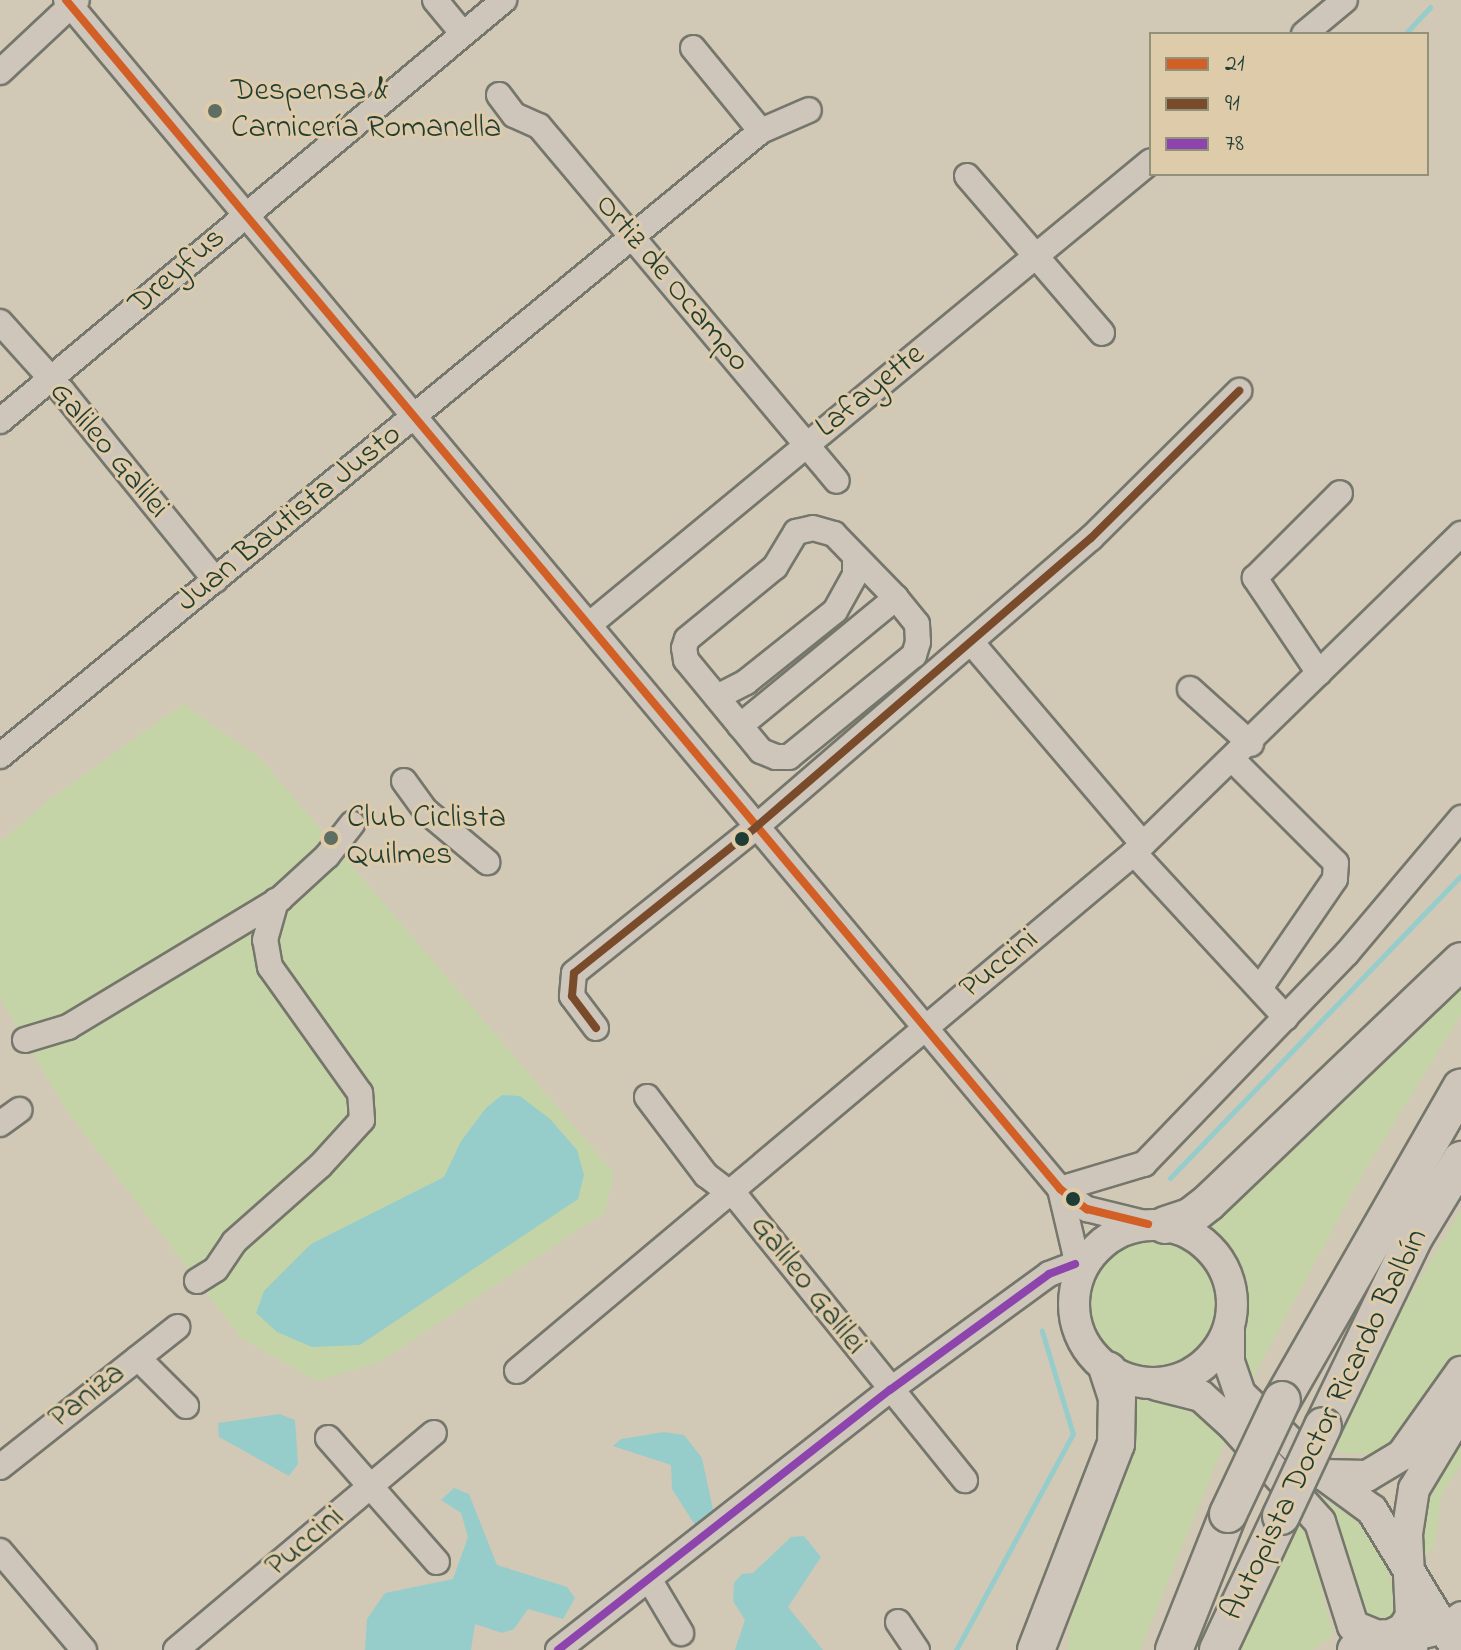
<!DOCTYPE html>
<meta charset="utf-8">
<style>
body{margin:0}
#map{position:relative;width:1461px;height:1650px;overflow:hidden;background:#d2c8b6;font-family:"Indie Flower",sans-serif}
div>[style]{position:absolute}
.green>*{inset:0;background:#c5d4a6}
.round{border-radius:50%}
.water>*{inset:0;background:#96cdcb}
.stream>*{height:5px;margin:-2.5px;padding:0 2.5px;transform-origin:2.5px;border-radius:2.5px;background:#96cdcb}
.roads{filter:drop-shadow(2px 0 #75766c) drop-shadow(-2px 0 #75766c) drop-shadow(0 2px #75766c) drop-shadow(0 -2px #75766c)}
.minor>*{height:24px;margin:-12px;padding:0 12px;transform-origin:12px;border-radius:12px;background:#cec6ba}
.major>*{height:30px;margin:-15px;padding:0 15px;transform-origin:15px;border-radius:15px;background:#cec6ba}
.major>.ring{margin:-15px;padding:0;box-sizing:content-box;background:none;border:30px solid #cec6ba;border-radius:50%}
.highway>*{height:36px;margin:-18px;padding:0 18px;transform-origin:18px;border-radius:18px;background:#cec6ba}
.bridges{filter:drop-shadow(2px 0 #75766c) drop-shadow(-2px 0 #75766c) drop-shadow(0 2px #75766c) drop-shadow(0 -2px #75766c)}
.highway-bridge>*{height:36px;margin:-18px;padding:0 18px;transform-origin:18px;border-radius:18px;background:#cec6ba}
.bus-1>*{height:8px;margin:-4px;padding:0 4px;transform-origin:4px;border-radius:4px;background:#d25f25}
.bus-2>*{height:8px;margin:-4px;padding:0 4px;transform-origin:4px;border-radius:4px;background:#7a4b2a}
.bus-3>*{height:8px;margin:-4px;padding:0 4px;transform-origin:4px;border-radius:4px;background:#8e44ad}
.dots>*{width:22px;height:22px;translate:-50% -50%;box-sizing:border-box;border:4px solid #decbaa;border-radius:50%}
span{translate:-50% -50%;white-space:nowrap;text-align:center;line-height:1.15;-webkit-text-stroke:6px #decbaa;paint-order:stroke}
.poi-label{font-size:32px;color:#1f3d34}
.left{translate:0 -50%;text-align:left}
.street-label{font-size:32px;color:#1f3d34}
.legend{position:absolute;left:1149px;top:32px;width:280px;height:144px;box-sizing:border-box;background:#decbaa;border:2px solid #92927b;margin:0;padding:10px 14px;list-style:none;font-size:24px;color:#1f3d34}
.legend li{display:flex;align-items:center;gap:16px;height:40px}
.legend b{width:40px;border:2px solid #92927b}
</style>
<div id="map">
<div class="green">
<div style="clip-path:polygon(183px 704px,259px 757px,614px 1173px,605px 1212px,380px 1362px,317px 1381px,241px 1338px,66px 1110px,0 998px,0 842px,47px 801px)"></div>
<div style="clip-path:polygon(1461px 972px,1461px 1015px,1362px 1175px,1253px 1378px,1239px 1354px,1240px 1274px,1215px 1236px,1196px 1224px)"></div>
<div style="clip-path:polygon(1461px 1209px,1461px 1355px,1415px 1424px,1382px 1455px,1343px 1453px,1334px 1448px,1399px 1315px)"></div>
<div class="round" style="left:1088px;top:1240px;width:130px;height:130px"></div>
<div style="clip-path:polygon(1131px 1398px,1179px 1407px,1199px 1417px,1225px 1442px,1140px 1650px,1067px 1650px,1073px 1592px)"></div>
<div style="clip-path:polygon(1461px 1432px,1461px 1464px,1441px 1496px,1435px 1545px,1425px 1557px,1421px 1527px,1427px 1502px)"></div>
<div style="clip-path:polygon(1299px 1481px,1355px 1520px,1383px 1555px,1399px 1606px,1392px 1623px,1367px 1624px,1354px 1596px,1345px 1545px)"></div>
<div style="clip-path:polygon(1303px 1510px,1333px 1636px,1312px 1650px,1238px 1650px)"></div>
</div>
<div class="water">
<div style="clip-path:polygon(502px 1095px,520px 1096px,550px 1119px,577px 1150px,584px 1175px,578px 1199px,360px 1345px,312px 1347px,277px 1332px,256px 1313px,264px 1291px,311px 1244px,444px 1177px,461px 1141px,486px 1108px)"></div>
<div style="clip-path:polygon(279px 1414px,295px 1420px,298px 1464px,289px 1476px,219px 1437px,218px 1423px)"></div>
<div style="clip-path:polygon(664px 1432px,684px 1435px,702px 1458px,714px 1514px,697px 1528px,672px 1489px,671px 1465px,613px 1446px,621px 1439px)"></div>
<div style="clip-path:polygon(454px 1488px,469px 1494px,497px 1565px,567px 1587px,575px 1598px,563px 1619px,528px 1609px,514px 1629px,502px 1633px,475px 1624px,471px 1650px,365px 1650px,367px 1619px,385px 1593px,453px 1579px,468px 1537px,461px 1513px,441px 1500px)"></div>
<div style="clip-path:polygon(804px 1536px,821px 1557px,788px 1607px,823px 1650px,735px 1650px,745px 1620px,733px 1601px,734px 1583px,742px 1574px,753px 1573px,791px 1537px)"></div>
</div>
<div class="stream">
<div style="left:1405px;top:34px;width:37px;rotate:-47deg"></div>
<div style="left:1170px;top:1178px;width:419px;rotate:-46.1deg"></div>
<div style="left:956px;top:1650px;width:246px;rotate:-61.6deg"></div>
<div style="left:1073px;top:1434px;width:108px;rotate:-106.8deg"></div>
</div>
<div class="roads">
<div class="minor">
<div style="left:66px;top:0;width:1550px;rotate:50.1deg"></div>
<div style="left:1060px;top:1189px;width:34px;rotate:37deg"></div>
<div style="left:1087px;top:1209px;width:63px;rotate:13.8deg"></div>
<div style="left:435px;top:0;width:44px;rotate:50.5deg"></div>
<div style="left:1304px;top:34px;width:53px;rotate:-39.7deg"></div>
<div style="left:693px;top:48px;width:107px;rotate:50.7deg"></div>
<div style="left:0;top:72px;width:105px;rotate:-43.1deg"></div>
<div style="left:499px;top:95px;width:25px;rotate:53deg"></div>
<div style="left:514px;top:115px;width:27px;rotate:24deg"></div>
<div style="left:539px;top:126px;width:463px;rotate:50deg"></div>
<div style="left:967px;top:176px;width:207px;rotate:49.3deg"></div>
<div style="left:0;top:322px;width:94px;rotate:48deg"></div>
<div style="left:63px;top:392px;width:242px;rotate:51deg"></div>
<div style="left:0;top:421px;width:657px;rotate:-39.87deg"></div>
<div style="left:813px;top:528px;width:22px;rotate:16deg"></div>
<div style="left:834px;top:534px;width:89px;rotate:45.9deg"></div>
<div style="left:896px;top:598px;width:33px;rotate:51deg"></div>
<div style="left:917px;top:624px;width:18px;rotate:87deg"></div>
<div style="left:918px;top:642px;width:14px;rotate:107deg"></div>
<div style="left:914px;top:655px;width:161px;rotate:140.8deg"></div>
<div style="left:789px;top:757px;width:13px;rotate:180deg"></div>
<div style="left:776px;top:757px;width:16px;rotate:-158deg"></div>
<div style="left:761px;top:751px;width:118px;rotate:-129.5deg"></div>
<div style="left:686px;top:660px;width:12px;rotate:-99deg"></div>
<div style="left:684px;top:648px;width:9px;rotate:-72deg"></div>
<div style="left:687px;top:639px;width:114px;rotate:-39.3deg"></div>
<div style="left:775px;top:567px;width:41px;rotate:-59deg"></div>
<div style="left:796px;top:532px;width:17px;rotate:-13deg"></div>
<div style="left:590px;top:624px;width:727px;rotate:-39.53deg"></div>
<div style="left:971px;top:642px;width:265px;rotate:49.6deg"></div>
<div style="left:1319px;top:673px;width:115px;rotate:-124deg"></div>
<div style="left:1255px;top:578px;width:120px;rotate:-45deg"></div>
<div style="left:1190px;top:689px;width:82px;rotate:42deg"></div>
<div style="left:717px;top:697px;width:33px;rotate:-27deg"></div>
<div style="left:746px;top:682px;width:114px;rotate:-38.6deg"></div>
<div style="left:835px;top:611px;width:41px;rotate:-60.9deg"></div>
<div style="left:855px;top:575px;width:17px;rotate:-90deg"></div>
<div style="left:740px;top:726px;width:202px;rotate:-39.4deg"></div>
<div style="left:0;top:756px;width:985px;rotate:-39.4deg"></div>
<div style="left:761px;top:131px;width:52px;rotate:-23.6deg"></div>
<div style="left:1234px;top:761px;width:144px;rotate:45deg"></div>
<div style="left:1336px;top:863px;width:16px;rotate:94deg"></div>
<div style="left:1335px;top:879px;width:132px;rotate:124.5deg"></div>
<div style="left:404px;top:781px;width:37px;rotate:54deg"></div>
<div style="left:426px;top:811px;width:80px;rotate:39.9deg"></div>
<div style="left:1134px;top:853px;width:224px;rotate:47.3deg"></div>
<div style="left:596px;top:1028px;width:40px;rotate:-127deg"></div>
<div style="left:572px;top:996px;width:23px;rotate:-85deg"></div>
<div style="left:574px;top:973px;width:233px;rotate:-38.7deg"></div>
<div style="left:756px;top:827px;width:442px;rotate:-40.8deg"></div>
<div style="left:1091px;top:538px;width:209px;rotate:-44.8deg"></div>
<div style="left:25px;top:1040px;width:45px;rotate:-16.8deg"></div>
<div style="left:68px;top:1027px;width:248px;rotate:-31.1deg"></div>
<div style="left:280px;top:899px;width:64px;rotate:-42.5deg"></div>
<div style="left:327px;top:856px;width:41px;rotate:-52deg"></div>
<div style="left:647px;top:1097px;width:98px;rotate:52.9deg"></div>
<div style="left:706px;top:1175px;width:41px;rotate:37.1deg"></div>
<div style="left:739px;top:1200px;width:360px;rotate:51.1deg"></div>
<div style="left:0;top:1124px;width:24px;rotate:-36deg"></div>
<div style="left:1060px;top:1189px;width:88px;rotate:-16.6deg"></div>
<div style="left:1144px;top:1164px;width:293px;rotate:-46.1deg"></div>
<div style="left:1347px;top:953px;width:177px;rotate:-49.8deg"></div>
<div style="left:1060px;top:1189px;width:66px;rotate:76.8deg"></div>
<div style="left:1075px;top:1253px;width:33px;rotate:90deg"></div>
<div style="left:197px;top:1281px;width:22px;rotate:-32deg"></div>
<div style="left:216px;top:1269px;width:32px;rotate:-56deg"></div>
<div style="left:234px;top:1242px;width:115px;rotate:-41.5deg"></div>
<div style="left:320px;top:1166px;width:62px;rotate:-47.6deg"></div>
<div style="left:362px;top:1120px;width:27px;rotate:-94deg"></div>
<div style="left:360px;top:1093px;width:155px;rotate:-125.5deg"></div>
<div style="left:270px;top:967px;width:27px;rotate:-100deg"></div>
<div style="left:265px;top:940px;width:41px;rotate:-74.2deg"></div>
<div style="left:138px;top:1358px;width:68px;rotate:45deg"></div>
<div style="left:517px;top:1371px;width:806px;rotate:-40.02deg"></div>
<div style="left:1134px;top:853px;width:457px;rotate:-44.3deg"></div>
<div style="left:328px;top:1438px;width:165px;rotate:48.7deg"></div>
<div style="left:0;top:1467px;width:226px;rotate:-38.3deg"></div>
<div style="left:0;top:1551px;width:130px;rotate:49.7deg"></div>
<div style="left:649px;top:1579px;width:63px;rotate:59.3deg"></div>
<div style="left:898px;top:1622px;width:34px;rotate:56deg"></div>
<div style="left:1397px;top:1642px;width:39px;rotate:-13deg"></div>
<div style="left:1435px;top:1633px;width:32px;rotate:-36deg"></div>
<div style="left:176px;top:1650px;width:337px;rotate:-40.1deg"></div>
<div style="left:558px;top:1650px;width:422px;rotate:-38.1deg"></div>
<div style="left:890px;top:1390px;width:197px;rotate:-36.1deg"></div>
<div style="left:1049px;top:1274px;width:28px;rotate:-21deg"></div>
</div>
<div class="major">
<div class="ring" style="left:1074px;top:1225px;width:128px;height:128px"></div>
<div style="left:1229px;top:1328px;width:34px;rotate:90deg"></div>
<div style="left:1229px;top:1362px;width:34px;rotate:71deg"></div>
<div style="left:1240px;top:1394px;width:117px;rotate:44deg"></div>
<div style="left:1324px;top:1475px;width:59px;rotate:36.1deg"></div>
<div style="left:1372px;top:1510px;width:164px;rotate:58.7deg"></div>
<div style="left:1157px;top:1385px;width:45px;rotate:14deg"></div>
<div style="left:1201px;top:1396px;width:43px;rotate:42.2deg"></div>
<div style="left:1233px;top:1425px;width:130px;rotate:48.1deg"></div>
<div style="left:1320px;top:1522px;width:109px;rotate:72.4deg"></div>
<div style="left:1353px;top:1626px;width:64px;rotate:22.1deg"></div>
<div style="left:1324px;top:1475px;width:43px;rotate:1.3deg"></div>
<div style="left:1367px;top:1476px;width:41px;rotate:-31deg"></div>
<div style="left:1402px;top:1455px;width:102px;rotate:-54.6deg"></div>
<div style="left:1384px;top:1638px;width:21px;rotate:-25deg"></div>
<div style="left:1403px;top:1629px;width:15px;rotate:-58deg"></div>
<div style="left:1411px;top:1616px;width:82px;rotate:-92.8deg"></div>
<div style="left:1407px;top:1534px;width:46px;rotate:-81.2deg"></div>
<div style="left:1414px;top:1489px;width:91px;rotate:-58.9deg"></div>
</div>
<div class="highway">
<div style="left:1165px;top:1225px;width:26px;rotate:-18deg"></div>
<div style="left:1190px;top:1217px;width:23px;rotate:-38deg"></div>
<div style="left:1208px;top:1203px;width:350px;rotate:-43.7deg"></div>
<div style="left:1282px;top:1400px;width:360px;rotate:-60.2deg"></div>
<div style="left:1323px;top:1426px;width:211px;rotate:-64.2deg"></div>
<div style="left:1415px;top:1236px;width:89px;rotate:-58.8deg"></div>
<div style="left:1036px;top:1650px;width:221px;rotate:-68.8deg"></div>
<div style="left:1116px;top:1444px;width:46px;rotate:-88.8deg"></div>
<div style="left:1117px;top:1398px;width:29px;rotate:-108deg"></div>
<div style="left:1174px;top:1650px;width:146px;rotate:-68.3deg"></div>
<div style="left:1218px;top:1650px;width:148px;rotate:-64.8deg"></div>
<div style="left:1356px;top:1650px;width:30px;rotate:-23deg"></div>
</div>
</div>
<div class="bridges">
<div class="highway-bridge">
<div style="left:1228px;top:1514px;width:126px;rotate:-64.7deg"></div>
<div style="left:1281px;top:1516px;width:99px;rotate:-65deg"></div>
</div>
</div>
<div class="bus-1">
<div style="left:66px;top:0;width:1550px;rotate:50.1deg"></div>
<div style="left:1060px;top:1189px;width:34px;rotate:37deg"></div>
<div style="left:1087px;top:1209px;width:63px;rotate:13.8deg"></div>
</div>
<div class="bus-2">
<div style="left:596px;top:1028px;width:40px;rotate:-127deg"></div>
<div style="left:572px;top:996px;width:23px;rotate:-85deg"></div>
<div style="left:574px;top:973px;width:233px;rotate:-38.7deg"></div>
<div style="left:756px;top:827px;width:442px;rotate:-40.8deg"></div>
<div style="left:1091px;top:538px;width:209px;rotate:-44.8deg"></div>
</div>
<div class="bus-3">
<div style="left:558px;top:1650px;width:422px;rotate:-38.1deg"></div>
<div style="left:890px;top:1390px;width:197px;rotate:-36.1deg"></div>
<div style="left:1049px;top:1274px;width:28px;rotate:-21deg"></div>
</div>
<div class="dots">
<div style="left:215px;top:111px;background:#5e6e62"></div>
<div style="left:331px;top:838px;background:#5e6e62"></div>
<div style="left:742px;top:839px;background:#1f3d34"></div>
<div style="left:1073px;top:1199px;background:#1f3d34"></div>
</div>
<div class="poi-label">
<span class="left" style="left:231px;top:111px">Despensa &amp;<br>Carnicería Romanella</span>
<span class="left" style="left:347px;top:838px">Club Ciclista<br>Quilmes</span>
</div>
<div class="street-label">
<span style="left:178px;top:272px;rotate:-41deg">Dreyfus</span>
<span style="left:671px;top:284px;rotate:50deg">Ortiz de Ocampo</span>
<span style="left:871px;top:392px;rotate:-39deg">Lafayette</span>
<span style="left:108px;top:451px;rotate:50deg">Galileo Galilei</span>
<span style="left:290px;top:519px;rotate:-39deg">Juan Bautista Justo</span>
<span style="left:1000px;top:965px;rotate:-39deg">Puccini</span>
<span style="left:807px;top:1286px;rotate:52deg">Galileo Galilei</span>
<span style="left:88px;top:1397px;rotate:-38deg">Paniza</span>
<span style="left:1326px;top:1425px;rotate:-64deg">Autopista Doctor Ricardo Balbín</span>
<span style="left:306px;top:1543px;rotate:-40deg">Puccini</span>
</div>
<ul class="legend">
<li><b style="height:10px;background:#d25f25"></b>21</li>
<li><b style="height:10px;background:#7a4b2a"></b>91</li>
<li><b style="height:10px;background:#8e44ad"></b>78</li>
</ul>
</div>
